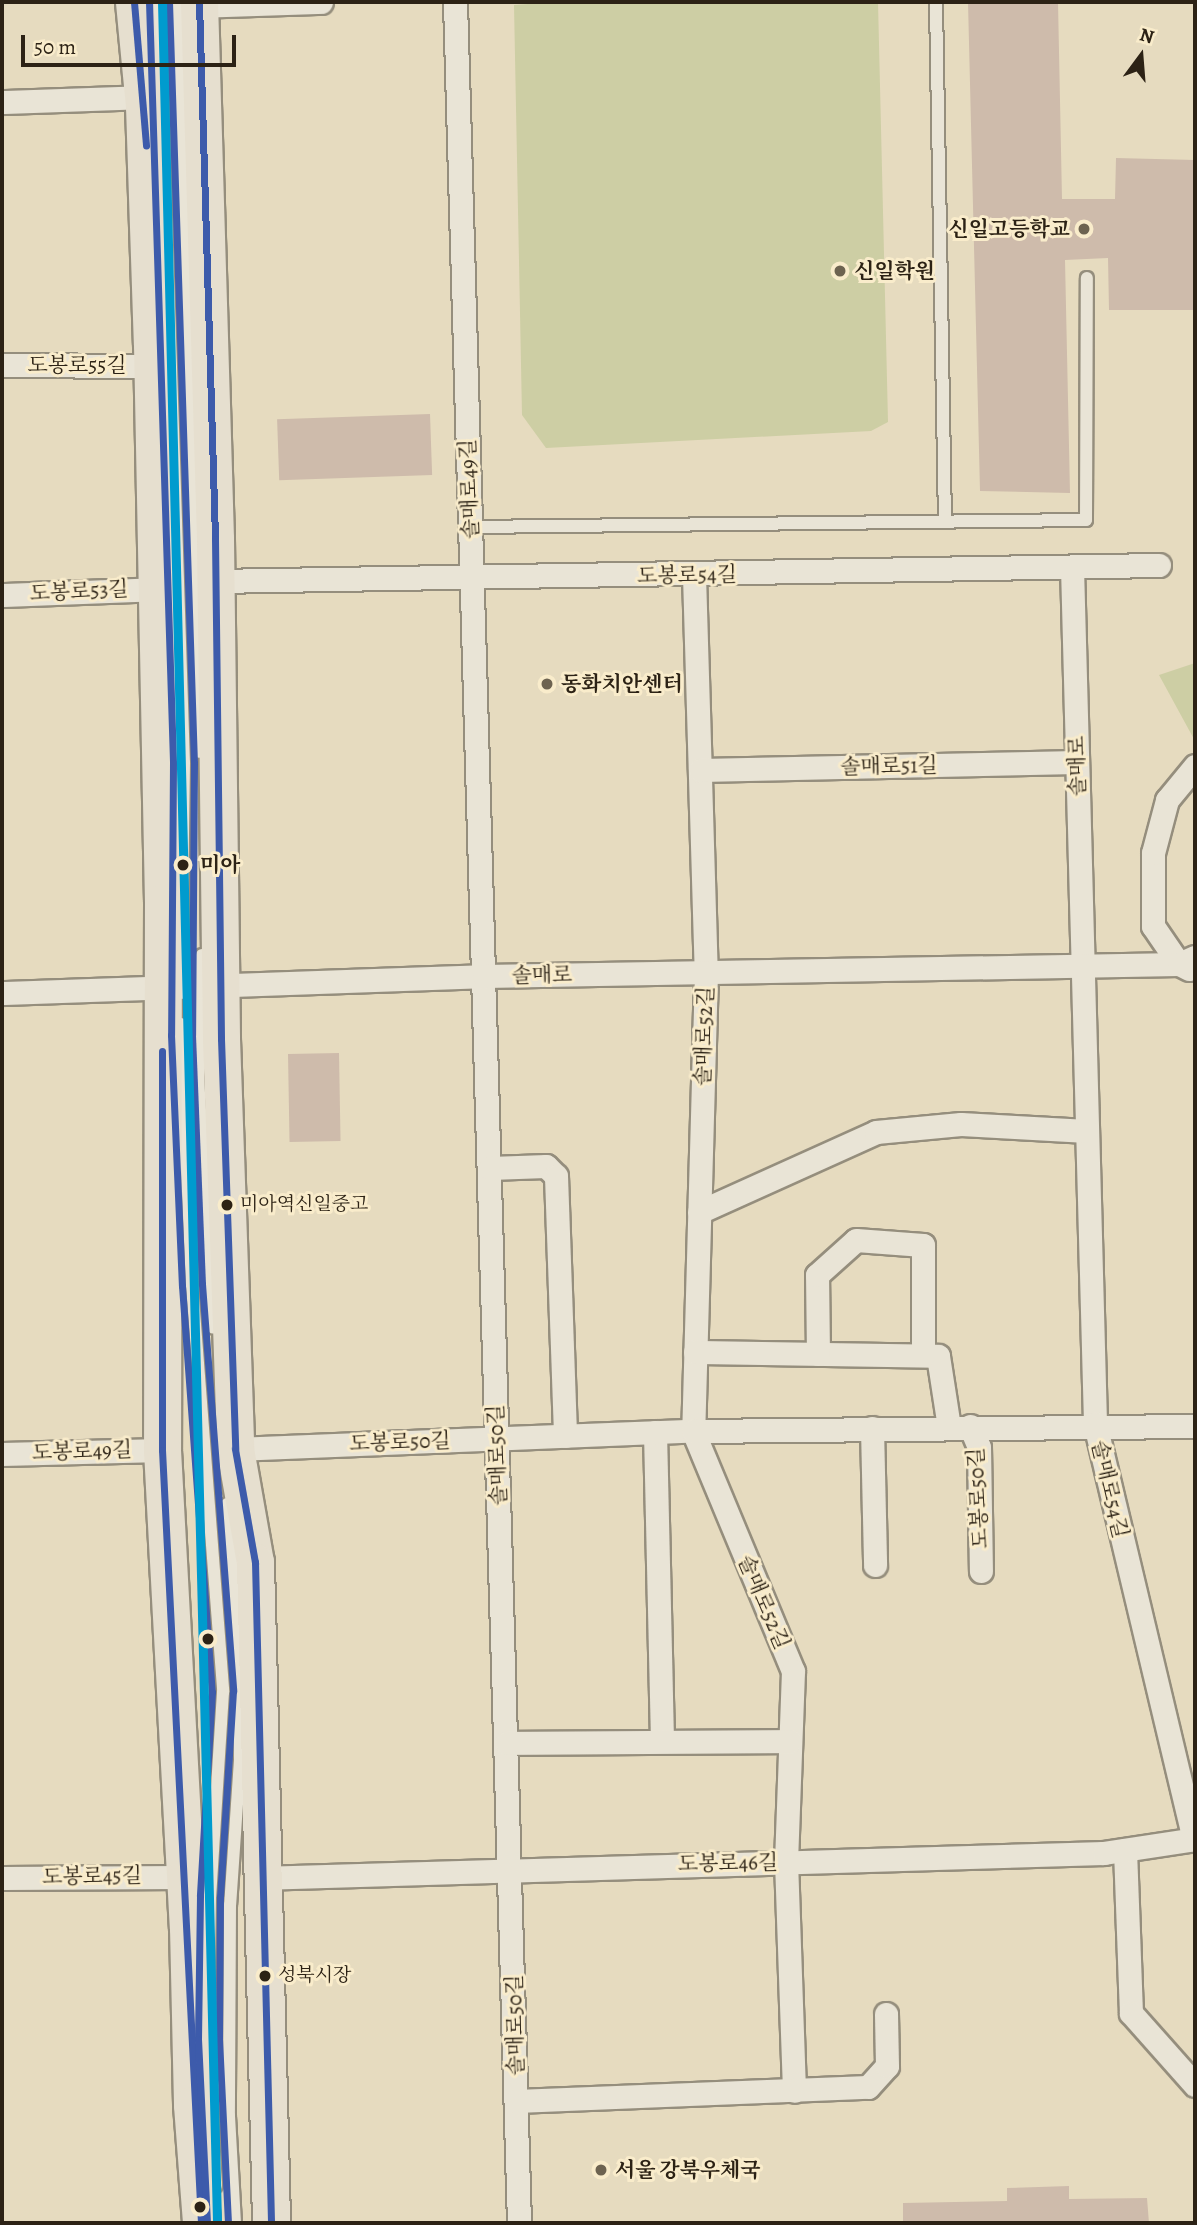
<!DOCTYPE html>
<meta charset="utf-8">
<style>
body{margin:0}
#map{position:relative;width:1197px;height:2225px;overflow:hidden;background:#e6dbbf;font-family:Alegreya,"Noto Serif KR",serif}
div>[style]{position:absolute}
.green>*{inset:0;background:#cdcea4}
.building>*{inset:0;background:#cebbab;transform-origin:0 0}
.roads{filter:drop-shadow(2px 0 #958e7d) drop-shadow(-2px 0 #958e7d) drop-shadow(0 2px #958e7d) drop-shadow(0 -2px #958e7d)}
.service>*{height:12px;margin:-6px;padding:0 6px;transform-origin:6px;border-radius:6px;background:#e9e4d6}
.minor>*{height:23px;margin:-11.5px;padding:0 11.5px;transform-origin:11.5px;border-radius:11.5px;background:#e9e4d6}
.primary>*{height:37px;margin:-18.5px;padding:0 18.5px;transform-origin:18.5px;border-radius:18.5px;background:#e6dfcf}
.bus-1>*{height:7px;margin:-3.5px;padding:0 3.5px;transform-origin:3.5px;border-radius:3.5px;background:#3d5bab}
.bus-2>*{height:7px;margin:-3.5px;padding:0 3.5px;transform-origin:3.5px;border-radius:3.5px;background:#3d5bab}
.bus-3>*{height:7px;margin:-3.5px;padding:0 3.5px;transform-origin:3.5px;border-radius:3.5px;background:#3d5bab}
.metro-1>*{height:9px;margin:-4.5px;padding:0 4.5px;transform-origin:4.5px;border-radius:4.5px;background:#009bce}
.dots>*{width:19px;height:19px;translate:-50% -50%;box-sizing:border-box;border:4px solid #f9eccb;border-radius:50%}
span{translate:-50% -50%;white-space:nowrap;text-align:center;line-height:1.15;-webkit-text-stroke:6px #f9eccb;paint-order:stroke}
.bus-label{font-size:19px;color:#2c2215}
.left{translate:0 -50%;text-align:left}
.poi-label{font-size:21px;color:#2c2215;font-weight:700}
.right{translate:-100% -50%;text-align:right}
.street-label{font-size:21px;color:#2c2215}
.stop-label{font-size:21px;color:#2c2215;font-weight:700}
.frame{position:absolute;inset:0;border:4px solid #2c2215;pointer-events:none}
.north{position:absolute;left:1106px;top:21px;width:70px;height:70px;-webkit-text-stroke:5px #f9eccb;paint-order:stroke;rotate:16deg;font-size:19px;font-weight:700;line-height:28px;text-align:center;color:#2c2215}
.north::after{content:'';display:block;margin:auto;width:24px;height:32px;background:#2c2215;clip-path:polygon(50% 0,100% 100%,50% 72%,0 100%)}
.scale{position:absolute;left:21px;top:35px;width:215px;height:32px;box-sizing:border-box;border:4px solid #2c2215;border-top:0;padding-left:9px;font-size:21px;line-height:24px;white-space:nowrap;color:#2c2215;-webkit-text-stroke:5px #f9eccb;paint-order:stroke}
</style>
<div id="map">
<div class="green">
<div style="clip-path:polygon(556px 2px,878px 2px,888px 422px,871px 431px,546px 448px,522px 415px,514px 5px)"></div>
<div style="clip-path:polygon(1195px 663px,1195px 741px,1159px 675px)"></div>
</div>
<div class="building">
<div style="clip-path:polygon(968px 2px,1058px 2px,1062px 199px,1115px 199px,1116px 158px,1195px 160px,1195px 310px,1109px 310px,1108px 258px,1065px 260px,1070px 493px,980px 491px)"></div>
<div style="left:430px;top:414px;width:61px;height:153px;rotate:88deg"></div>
<div style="left:339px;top:1053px;width:88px;height:51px;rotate:89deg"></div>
<div style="clip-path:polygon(1069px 2186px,1069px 2199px,1147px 2198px,1149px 2223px,903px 2223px,903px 2203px,1007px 2201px,1007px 2188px)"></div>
</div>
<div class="roads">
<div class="service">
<div style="left:159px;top:2px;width:761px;rotate:88.12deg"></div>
<div style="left:184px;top:763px;width:228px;rotate:90.8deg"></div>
<div style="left:176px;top:2px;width:750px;rotate:88.24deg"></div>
<div style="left:936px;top:2px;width:520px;rotate:89.01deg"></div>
<div style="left:470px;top:527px;width:616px;rotate:-0.65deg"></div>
<div style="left:1086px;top:520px;width:242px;rotate:-89.8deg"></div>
<div style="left:202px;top:955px;width:121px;rotate:91.9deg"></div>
<div style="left:198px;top:1076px;width:252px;rotate:86.6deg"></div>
<div style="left:181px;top:1024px;width:261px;rotate:87.6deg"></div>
<div style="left:192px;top:1285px;width:408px;rotate:85.6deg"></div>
<div style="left:223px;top:1692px;width:205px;rotate:93.6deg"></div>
<div style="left:210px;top:1897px;width:128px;rotate:90.9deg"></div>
<div style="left:227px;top:1504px;width:128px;rotate:85.1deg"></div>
<div style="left:238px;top:1632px;width:128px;rotate:89.1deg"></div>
<div style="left:240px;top:1760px;width:145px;rotate:93.9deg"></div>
<div style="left:230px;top:1905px;width:211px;rotate:90.3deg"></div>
<div style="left:229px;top:2116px;width:107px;rotate:86.8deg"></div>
<div style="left:208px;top:2051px;width:135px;rotate:86.6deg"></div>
</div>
<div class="minor">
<div style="left:455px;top:2px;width:2222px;rotate:88.35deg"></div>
<div style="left:199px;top:6px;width:122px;rotate:-1.9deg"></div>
<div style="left:2px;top:102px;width:141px;rotate:-2deg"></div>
<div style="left:2px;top:365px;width:151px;rotate:0.4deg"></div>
<div style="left:1072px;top:567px;width:857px;rotate:88.46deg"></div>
<div style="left:1095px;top:1424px;width:427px;rotate:76.6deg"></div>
<div style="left:694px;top:575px;width:398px;rotate:88.3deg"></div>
<div style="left:706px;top:973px;width:458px;rotate:91.6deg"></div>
<div style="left:693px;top:1431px;width:260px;rotate:67.4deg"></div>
<div style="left:793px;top:1671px;width:190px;rotate:92.1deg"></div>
<div style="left:786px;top:1861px;width:230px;rotate:88deg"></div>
<div style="left:214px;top:581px;width:945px;rotate:-0.97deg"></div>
<div style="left:2px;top:595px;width:154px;rotate:-2.2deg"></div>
<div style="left:700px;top:770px;width:377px;rotate:-1.2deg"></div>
<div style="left:1189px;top:969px;width:11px;rotate:-153deg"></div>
<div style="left:1179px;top:964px;width:46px;rotate:-124.4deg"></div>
<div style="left:1153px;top:926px;width:73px;rotate:-90deg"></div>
<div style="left:1153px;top:853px;width:55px;rotate:-75.2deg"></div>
<div style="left:1167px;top:800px;width:44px;rotate:-50.5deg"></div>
<div style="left:2px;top:993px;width:482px;rotate:-2deg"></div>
<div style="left:484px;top:976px;width:695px;rotate:-0.99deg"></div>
<div style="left:1179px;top:964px;width:17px;rotate:-24deg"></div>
<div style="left:490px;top:1168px;width:56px;rotate:-2deg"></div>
<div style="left:546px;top:1166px;width:14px;rotate:45deg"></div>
<div style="left:556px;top:1176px;width:260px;rotate:88deg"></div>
<div style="left:699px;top:1212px;width:194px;rotate:-24.3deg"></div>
<div style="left:876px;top:1132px;width:85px;rotate:-5.4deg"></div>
<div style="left:961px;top:1124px;width:126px;rotate:3.2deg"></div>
<div style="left:695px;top:1352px;width:243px;rotate:0.9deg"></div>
<div style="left:938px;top:1356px;width:72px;rotate:81.2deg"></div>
<div style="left:818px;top:1354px;width:79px;rotate:-90.7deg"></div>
<div style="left:817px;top:1275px;width:52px;rotate:-41.9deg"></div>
<div style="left:856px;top:1240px;width:67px;rotate:4.3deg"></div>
<div style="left:923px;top:1245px;width:110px;rotate:90deg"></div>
<div style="left:970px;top:1426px;width:23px;rotate:67deg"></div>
<div style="left:979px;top:1447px;width:124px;rotate:89.1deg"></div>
<div style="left:872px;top:1428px;width:137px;rotate:88.7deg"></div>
<div style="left:655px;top:1432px;width:309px;rotate:88.7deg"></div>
<div style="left:235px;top:1449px;width:458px;rotate:-2.3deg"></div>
<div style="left:693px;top:1431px;width:502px;rotate:-0.57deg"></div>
<div style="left:2px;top:1454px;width:160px;rotate:-1.4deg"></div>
<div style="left:507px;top:1743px;width:283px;rotate:-0.4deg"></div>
<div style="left:1125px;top:1850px;width:163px;rotate:87.9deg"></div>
<div style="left:1131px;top:2013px;width:96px;rotate:48.4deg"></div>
<div style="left:2px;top:1878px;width:180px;rotate:-0.3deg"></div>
<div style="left:259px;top:1878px;width:845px;rotate:-1.69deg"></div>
<div style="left:1104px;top:1853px;width:92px;rotate:-8.7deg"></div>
<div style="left:516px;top:2101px;width:352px;rotate:-2.3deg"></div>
<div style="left:868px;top:2087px;width:28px;rotate:-48deg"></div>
<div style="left:887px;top:2066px;width:52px;rotate:-91.1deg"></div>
</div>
<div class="primary">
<div style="left:134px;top:2px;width:104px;rotate:84.5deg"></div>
<div style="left:144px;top:106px;width:238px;rotate:88.1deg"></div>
<div style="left:152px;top:344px;width:558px;rotate:88.87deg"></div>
<div style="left:163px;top:902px;width:548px;rotate:90.1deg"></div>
<div style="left:162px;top:1450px;width:478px;rotate:86.9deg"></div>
<div style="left:188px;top:1927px;width:178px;rotate:88.7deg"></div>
<div style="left:192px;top:2105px;width:118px;rotate:85.6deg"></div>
<div style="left:199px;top:2px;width:537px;rotate:88.29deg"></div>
<div style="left:215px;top:539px;width:500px;rotate:89.31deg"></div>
<div style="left:221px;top:1039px;width:410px;rotate:88deg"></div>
<div style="left:235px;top:1449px;width:115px;rotate:80deg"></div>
<div style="left:255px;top:1562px;width:661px;rotate:88.61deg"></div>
</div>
</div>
<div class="bus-1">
<div style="left:134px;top:2px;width:144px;rotate:85.2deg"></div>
<div style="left:199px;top:2px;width:537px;rotate:88.29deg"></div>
<div style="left:215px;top:539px;width:500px;rotate:89.31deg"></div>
<div style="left:221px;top:1039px;width:410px;rotate:88deg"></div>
<div style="left:235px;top:1449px;width:115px;rotate:80deg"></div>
<div style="left:255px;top:1562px;width:661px;rotate:88.61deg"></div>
<div style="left:162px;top:1051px;width:399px;rotate:90deg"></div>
<div style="left:162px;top:1450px;width:774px;rotate:87.11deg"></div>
</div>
<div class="bus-2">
<div style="left:149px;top:2px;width:761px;rotate:88.19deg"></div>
<div style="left:173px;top:763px;width:272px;rotate:90.4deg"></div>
<div style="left:171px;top:1035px;width:251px;rotate:87.5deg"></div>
<div style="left:182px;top:1286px;width:407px;rotate:85.8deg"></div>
<div style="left:212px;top:1692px;width:204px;rotate:93.4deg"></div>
<div style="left:200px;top:1896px;width:143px;rotate:90.8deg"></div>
<div style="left:198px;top:2039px;width:184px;rotate:87.2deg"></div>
</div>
<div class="bus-3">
<div style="left:169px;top:2px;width:761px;rotate:88.12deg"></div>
<div style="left:194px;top:763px;width:272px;rotate:90.4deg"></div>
<div style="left:192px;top:1035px;width:249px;rotate:87.7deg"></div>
<div style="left:202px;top:1284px;width:408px;rotate:85.6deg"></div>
<div style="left:233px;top:1691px;width:206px;rotate:93.6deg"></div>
<div style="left:220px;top:1897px;width:142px;rotate:90.4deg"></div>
<div style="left:219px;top:2039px;width:183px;rotate:87.2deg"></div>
</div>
<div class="metro-1">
<div style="left:162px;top:2px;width:2222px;rotate:88.58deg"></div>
</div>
<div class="dots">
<div style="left:1084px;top:229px;background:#6d6350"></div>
<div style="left:840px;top:271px;background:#6d6350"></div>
<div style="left:547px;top:684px;background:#6d6350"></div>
<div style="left:183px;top:865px;background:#2c2215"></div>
<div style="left:227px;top:1205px;background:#2c2215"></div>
<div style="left:208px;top:1639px;background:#2c2215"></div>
<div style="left:265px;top:1976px;background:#2c2215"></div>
<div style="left:601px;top:2170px;background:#6d6350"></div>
<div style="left:200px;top:2207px;background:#2c2215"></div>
</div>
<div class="bus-label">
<span class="left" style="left:240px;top:1205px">미아역신일중고</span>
<span class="left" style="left:278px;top:1976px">성북시장</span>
</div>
<div class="poi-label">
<span class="right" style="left:1070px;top:229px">신일고등학교</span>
<span class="left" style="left:854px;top:271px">신일학원</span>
<span class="left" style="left:561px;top:684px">동화치안센터</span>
<span class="left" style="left:615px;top:2170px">서울 강북우체국</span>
</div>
<div class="street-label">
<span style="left:77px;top:365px">도봉로55길</span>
<span style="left:469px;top:489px;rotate:-92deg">솔매로49길</span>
<span style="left:687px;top:575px;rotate:-1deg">도봉로54길</span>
<span style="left:79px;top:591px;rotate:-3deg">도봉로53길</span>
<span style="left:889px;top:766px;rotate:-1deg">솔매로51길</span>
<span style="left:1077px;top:766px;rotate:-91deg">솔매로</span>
<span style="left:542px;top:975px;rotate:-1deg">솔매로</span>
<span style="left:704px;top:1036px;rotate:-88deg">솔매로52길</span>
<span style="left:400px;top:1442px;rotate:-2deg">도봉로50길</span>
<span style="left:82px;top:1451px;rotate:-2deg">도봉로49길</span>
<span style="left:497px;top:1455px;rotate:-92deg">솔매로50길</span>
<span style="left:1110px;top:1489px;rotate:77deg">솔매로54길</span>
<span style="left:978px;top:1498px;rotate:-93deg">도봉로50길</span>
<span style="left:764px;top:1602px;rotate:67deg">솔매로52길</span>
<span style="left:728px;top:1863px;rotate:-1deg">도봉로46길</span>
<span style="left:92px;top:1876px;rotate:-1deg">도봉로45길</span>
<span style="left:515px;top:2025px;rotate:-91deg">솔매로50길</span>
</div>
<div class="stop-label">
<span class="left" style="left:200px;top:865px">미아</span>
</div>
<div class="frame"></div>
<div class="north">N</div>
<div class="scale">50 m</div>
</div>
